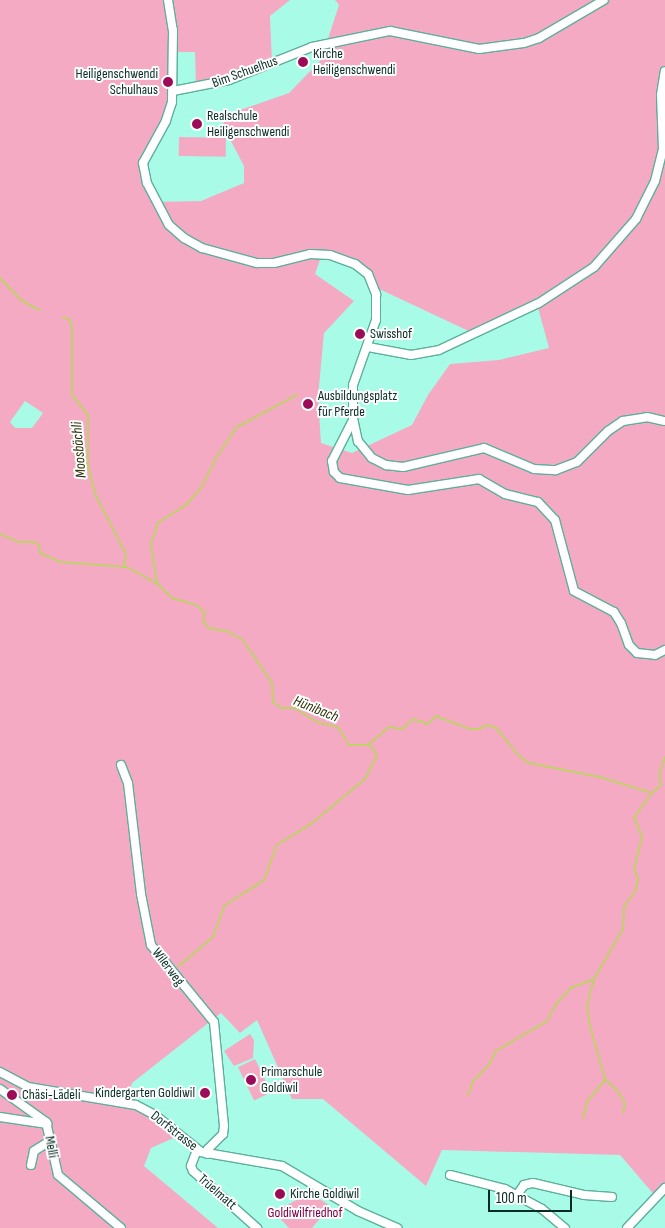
<!DOCTYPE html>
<meta charset="utf-8">
<style>
body{margin:0}
#map{position:relative;width:665px;height:1228px;overflow:hidden;background:#a8fce7;font-family:"Sofia Sans Condensed",sans-serif}
div>[style]{position:absolute}
.green>*{inset:0;background:#f5aac4;transform-origin:0 0}
.stream>*{height:2px;margin:-1px;padding:0 1px;transform-origin:1px;border-radius:1px;background:#c0d169}
.roads{filter:drop-shadow(1px 0 #5caf9c) drop-shadow(-1px 0 #5caf9c) drop-shadow(0 1px #5caf9c) drop-shadow(0 -1px #5caf9c)}
.minor>*{height:8px;margin:-4px;padding:0 4px;transform-origin:4px;border-radius:4px;background:#fff}
.dots>*{width:14px;height:14px;translate:-50% -50%;box-sizing:border-box;border:2px solid #fff;border-radius:50%}
span{translate:-50% -50%;white-space:nowrap;text-align:center;line-height:1.15;-webkit-text-stroke:4px #fff;paint-order:stroke}
.poi-label{font-size:14px;color:#072c25}
.left{translate:0 -50%;text-align:left}
.right{translate:-100% -50%;text-align:right}
.street-label{font-size:14px;color:#072c25}
.park-label{font-size:14px;color:#800046}
.water-label{font-size:15px;color:#2c3205;font-style:italic}
.scale{position:absolute;left:488px;top:1190px;width:84px;height:22px;box-sizing:border-box;border:2px solid #072c25;border-top:0;padding-left:6px;font-size:15px;line-height:18px;white-space:nowrap;color:#072c25;-webkit-text-stroke:4px #fff;paint-order:stroke}
</style>
<div id="map">
<div class="green">
<div style="clip-path:polygon(evenodd,0 0,290px 0,270px 16px,272px 63px,267px 65px,264px 61px,245px 69px,245px 74px,196px 87px,195px 52px,173px 52px,172px 102px,144px 160px,155px 202px,201px 201px,244px 183px,244px 166px,223px 126px,226px 115px,289px 93px,321px 60px,339px 5px,335px 0,665px 0,665px 1194px,657px 1198px,620px 1155px,442px 1150px,426px 1186px,323px 1099px,292px 1099px,257px 1020px,240px 1033px,221px 1013px,132px 1083px,127px 1102px,136px 1105px,178px 1136px,151px 1148px,144px 1166px,218px 1228px,0 1228px,0 0,322px 254px,365px 271px,375px 287px,475px 334px,537px 304px,549px 348px,499px 360px,450px 364px,428px 395px,412px 425px,352px 453px,321px 443px,318px 397px,324px 333px,354px 301px,315px 274px,322px 254px,0 0,25px 401px,43px 413px,32px 428px,15px 428px,10px 422px,25px 401px)"></div>
<div style="left:179px;top:137px;width:47px;height:19px;rotate:1deg"></div>
<div style="clip-path:polygon(250px 1034px,254px 1040px,253px 1058px,234px 1066px,224px 1051px)"></div>
<div style="left:255px;top:1059px;width:37px;height:19px;rotate:64deg"></div>
<div style="clip-path:polygon(306px 1195px,318px 1198px,329px 1205px,320px 1211px,323px 1215px,312px 1228px,289px 1228px,274px 1212px)"></div>
</div>
<div class="stream">
<div style="left:0;top:278px;width:32px;rotate:46deg"></div>
<div style="left:22px;top:301px;width:20px;rotate:27deg"></div>
<div style="left:63px;top:317px;width:6px;rotate:18deg"></div>
<div style="left:69px;top:319px;width:8px;rotate:67deg"></div>
<div style="left:72px;top:326px;width:69px;rotate:90deg"></div>
<div style="left:72px;top:395px;width:26px;rotate:51deg"></div>
<div style="left:88px;top:415px;width:50px;rotate:90deg"></div>
<div style="left:88px;top:465px;width:32px;rotate:76deg"></div>
<div style="left:96px;top:496px;width:65px;rotate:62.7deg"></div>
<div style="left:0;top:534px;width:20px;rotate:24deg"></div>
<div style="left:18px;top:542px;width:17px"></div>
<div style="left:35px;top:542px;width:6px;rotate:45deg"></div>
<div style="left:39px;top:546px;width:7px;rotate:82deg"></div>
<div style="left:40px;top:553px;width:22px;rotate:24deg"></div>
<div style="left:60px;top:562px;width:67px;rotate:4.3deg"></div>
<div style="left:127px;top:567px;width:37px;rotate:29deg"></div>
<div style="left:159px;top:585px;width:18px;rotate:45deg"></div>
<div style="left:172px;top:598px;width:25px;rotate:16deg"></div>
<div style="left:196px;top:605px;width:11px;rotate:38deg"></div>
<div style="left:205px;top:612px;width:9px;rotate:103deg"></div>
<div style="left:203px;top:621px;width:9px;rotate:49deg"></div>
<div style="left:209px;top:628px;width:20px;rotate:11deg"></div>
<div style="left:229px;top:632px;width:16px;rotate:30deg"></div>
<div style="left:243px;top:640px;width:52px;rotate:56deg"></div>
<div style="left:272px;top:683px;width:19px;rotate:87deg"></div>
<div style="left:273px;top:702px;width:11px;rotate:34deg"></div>
<div style="left:282px;top:708px;width:12px"></div>
<div style="left:294px;top:708px;width:29px;rotate:31deg"></div>
<div style="left:319px;top:723px;width:19px;rotate:12deg"></div>
<div style="left:338px;top:727px;width:21px;rotate:59deg"></div>
<div style="left:349px;top:745px;width:19px"></div>
<div style="left:368px;top:745px;width:28px;rotate:-41deg"></div>
<div style="left:389px;top:727px;width:13px;rotate:9deg"></div>
<div style="left:402px;top:729px;width:15px;rotate:-42deg"></div>
<div style="left:413px;top:719px;width:16px;rotate:18deg"></div>
<div style="left:428px;top:724px;width:11px;rotate:-45deg"></div>
<div style="left:436px;top:716px;width:36px;rotate:21deg"></div>
<div style="left:470px;top:729px;width:10px"></div>
<div style="left:480px;top:729px;width:6px;rotate:-39deg"></div>
<div style="left:485px;top:725px;width:10px;rotate:11deg"></div>
<div style="left:495px;top:727px;width:39px;rotate:50deg"></div>
<div style="left:520px;top:757px;width:11px;rotate:34deg"></div>
<div style="left:529px;top:763px;width:72px;rotate:11.2deg"></div>
<div style="left:600px;top:777px;width:54px;rotate:17.1deg"></div>
<div style="left:652px;top:793px;width:12px;rotate:-42deg"></div>
<div style="left:661px;top:785px;width:10px;rotate:-101deg"></div>
<div style="left:659px;top:775px;width:19px;rotate:-72deg"></div>
<div style="left:124px;top:566px;width:10px;rotate:-79deg"></div>
<div style="left:157px;top:583px;width:39px;rotate:-99deg"></div>
<div style="left:151px;top:544px;width:22px;rotate:-72deg"></div>
<div style="left:158px;top:523px;width:35px;rotate:-33deg"></div>
<div style="left:187px;top:504px;width:21px;rotate:-49deg"></div>
<div style="left:201px;top:488px;width:34px;rotate:-63deg"></div>
<div style="left:216px;top:458px;width:37px;rotate:-56deg"></div>
<div style="left:237px;top:427px;width:68px;rotate:-28.1deg"></div>
<div style="left:179px;top:966px;width:45px;rotate:-40.5deg"></div>
<div style="left:213px;top:937px;width:33px;rotate:-70deg"></div>
<div style="left:224px;top:906px;width:48px;rotate:-33deg"></div>
<div style="left:264px;top:880px;width:37px;rotate:-70deg"></div>
<div style="left:277px;top:845px;width:40px;rotate:-32deg"></div>
<div style="left:311px;top:824px;width:70px;rotate:-39.8deg"></div>
<div style="left:365px;top:779px;width:27px;rotate:-63deg"></div>
<div style="left:377px;top:755px;width:14px;rotate:-126deg"></div>
<div style="left:594px;top:979px;width:27px;rotate:105deg"></div>
<div style="left:587px;top:1005px;width:21px;rotate:82deg"></div>
<div style="left:590px;top:1026px;width:55px;rotate:74.2deg"></div>
<div style="left:605px;top:1079px;width:16px;rotate:43deg"></div>
<div style="left:617px;top:1090px;width:16px;rotate:60deg"></div>
<div style="left:625px;top:1104px;width:9px;rotate:103deg"></div>
<div style="left:468px;top:1095px;width:15px;rotate:-70deg"></div>
<div style="left:473px;top:1081px;width:21px;rotate:-45deg"></div>
<div style="left:488px;top:1066px;width:17px;rotate:-62deg"></div>
<div style="left:496px;top:1051px;width:59px;rotate:-30.5deg"></div>
<div style="left:547px;top:1021px;width:19px;rotate:-62deg"></div>
<div style="left:556px;top:1004px;width:22px;rotate:-47deg"></div>
<div style="left:571px;top:988px;width:25px;rotate:-21deg"></div>
<div style="left:594px;top:979px;width:58px;rotate:-59.9deg"></div>
<div style="left:623px;top:929px;width:22px;rotate:-87deg"></div>
<div style="left:624px;top:907px;width:21px;rotate:-55deg"></div>
<div style="left:636px;top:890px;width:12px;rotate:-81deg"></div>
<div style="left:638px;top:878px;width:10px;rotate:-114deg"></div>
<div style="left:634px;top:869px;width:34px;rotate:-76deg"></div>
<div style="left:642px;top:836px;width:20px;rotate:-114deg"></div>
<div style="left:634px;top:818px;width:29px;rotate:-55deg"></div>
<div style="left:583px;top:1118px;width:16px;rotate:-76deg"></div>
<div style="left:587px;top:1102px;width:28px;rotate:-51deg"></div>
</div>
<div class="roads">
<div class="minor">
<div style="left:168px;top:0;width:30px;rotate:81deg"></div>
<div style="left:173px;top:30px;width:72px;rotate:90.8deg"></div>
<div style="left:172px;top:102px;width:20px;rotate:108deg"></div>
<div style="left:166px;top:121px;width:48px;rotate:118.7deg"></div>
<div style="left:143px;top:163px;width:20px;rotate:79deg"></div>
<div style="left:147px;top:183px;width:47px;rotate:62.4deg"></div>
<div style="left:169px;top:225px;width:20px;rotate:41deg"></div>
<div style="left:184px;top:238px;width:21px;rotate:29deg"></div>
<div style="left:202px;top:248px;width:57px;rotate:15.3deg"></div>
<div style="left:257px;top:263px;width:17px"></div>
<div style="left:274px;top:263px;width:37px;rotate:-14deg"></div>
<div style="left:310px;top:254px;width:20px;rotate:3deg"></div>
<div style="left:330px;top:255px;width:27px;rotate:20deg"></div>
<div style="left:355px;top:264px;width:16px;rotate:38deg"></div>
<div style="left:368px;top:274px;width:22px;rotate:68deg"></div>
<div style="left:376px;top:294px;width:26px;rotate:90deg"></div>
<div style="left:376px;top:320px;width:69px;rotate:109.5deg"></div>
<div style="left:353px;top:385px;width:33px;rotate:90deg"></div>
<div style="left:353px;top:418px;width:24px;rotate:78deg"></div>
<div style="left:358px;top:441px;width:22px;rotate:51deg"></div>
<div style="left:372px;top:458px;width:16px;rotate:27deg"></div>
<div style="left:386px;top:465px;width:17px;rotate:7deg"></div>
<div style="left:403px;top:467px;width:83px;rotate:-13.2deg"></div>
<div style="left:484px;top:448px;width:54px;rotate:22.8deg"></div>
<div style="left:534px;top:469px;width:22px;rotate:3deg"></div>
<div style="left:556px;top:470px;width:22px;rotate:-21deg"></div>
<div style="left:577px;top:462px;width:44px;rotate:-45deg"></div>
<div style="left:608px;top:431px;width:18px;rotate:-34deg"></div>
<div style="left:623px;top:421px;width:24px;rotate:-9deg"></div>
<div style="left:647px;top:417px;width:18px;rotate:13deg"></div>
<div style="left:173px;top:91px;width:57px;rotate:-11.1deg"></div>
<div style="left:229px;top:80px;width:89px;rotate:-21.7deg"></div>
<div style="left:312px;top:47px;width:80px;rotate:-11.6deg"></div>
<div style="left:390px;top:31px;width:91px;rotate:11.4deg"></div>
<div style="left:479px;top:49px;width:45px;rotate:-7.6deg"></div>
<div style="left:524px;top:43px;width:16px;rotate:-18deg"></div>
<div style="left:539px;top:38px;width:75px;rotate:-30.3deg"></div>
<div style="left:368px;top:347px;width:44px;rotate:10.5deg"></div>
<div style="left:411px;top:355px;width:28px;rotate:-10deg"></div>
<div style="left:439px;top:350px;width:110px;rotate:-25.2deg"></div>
<div style="left:539px;top:303px;width:66px;rotate:-33.2deg"></div>
<div style="left:594px;top:267px;width:64px;rotate:-48.8deg"></div>
<div style="left:636px;top:219px;width:42px;rotate:-63.4deg"></div>
<div style="left:655px;top:181px;width:33px;rotate:-76deg"></div>
<div style="left:663px;top:149px;width:54px;rotate:-92.1deg"></div>
<div style="left:661px;top:95px;width:24px;rotate:-81deg"></div>
<div style="left:353px;top:420px;width:46px;rotate:117.1deg"></div>
<div style="left:332px;top:461px;width:11px;rotate:80deg"></div>
<div style="left:334px;top:472px;width:8px;rotate:45deg"></div>
<div style="left:340px;top:478px;width:69px;rotate:10deg"></div>
<div style="left:408px;top:490px;width:72px;rotate:-8.8deg"></div>
<div style="left:479px;top:479px;width:30px;rotate:30deg"></div>
<div style="left:505px;top:494px;width:34px;rotate:14deg"></div>
<div style="left:538px;top:502px;width:25px;rotate:47deg"></div>
<div style="left:555px;top:520px;width:73px;rotate:75deg"></div>
<div style="left:574px;top:591px;width:45px;rotate:27.7deg"></div>
<div style="left:614px;top:612px;width:13px;rotate:58deg"></div>
<div style="left:621px;top:623px;width:23px;rotate:70deg"></div>
<div style="left:629px;top:645px;width:11px;rotate:45deg"></div>
<div style="left:637px;top:653px;width:18px;rotate:6deg"></div>
<div style="left:655px;top:655px;width:11px;rotate:-27deg"></div>
<div style="left:121px;top:765px;width:19px;rotate:69deg"></div>
<div style="left:128px;top:783px;width:112px;rotate:83.3deg"></div>
<div style="left:141px;top:894px;width:52px;rotate:78.9deg"></div>
<div style="left:151px;top:945px;width:99px;rotate:50.7deg"></div>
<div style="left:214px;top:1022px;width:104px;rotate:84.5deg"></div>
<div style="left:224px;top:1126px;width:8px;rotate:97deg"></div>
<div style="left:223px;top:1134px;width:21px;rotate:135deg"></div>
<div style="left:208px;top:1149px;width:5px;rotate:101deg"></div>
<div style="left:0;top:1072px;width:32px;rotate:28deg"></div>
<div style="left:28px;top:1087px;width:109px;rotate:9.5deg"></div>
<div style="left:136px;top:1105px;width:21px;rotate:28deg"></div>
<div style="left:155px;top:1115px;width:59px;rotate:38.8deg"></div>
<div style="left:201px;top:1152px;width:82px;rotate:9.8deg"></div>
<div style="left:282px;top:1166px;width:88px;rotate:30.6deg"></div>
<div style="left:358px;top:1211px;width:43px;rotate:23.6deg"></div>
<div style="left:0;top:1089px;width:57px;rotate:35.7deg"></div>
<div style="left:46px;top:1122px;width:54px;rotate:77.2deg"></div>
<div style="left:58px;top:1175px;width:82px;rotate:40.1deg"></div>
<div style="left:0;top:1117px;width:48px;rotate:8.5deg"></div>
<div style="left:197px;top:1150px;width:17px;rotate:111deg"></div>
<div style="left:191px;top:1166px;width:5px;rotate:68deg"></div>
<div style="left:193px;top:1171px;width:86px;rotate:41.7deg"></div>
<div style="left:31px;top:1165px;width:14px;rotate:-78deg"></div>
<div style="left:34px;top:1151px;width:19px;rotate:-32deg"></div>
<div style="left:450px;top:1175px;width:57px;rotate:14.3deg"></div>
<div style="left:505px;top:1189px;width:42px;rotate:28.4deg"></div>
<div style="left:542px;top:1209px;width:30px;rotate:40deg"></div>
<div style="left:517px;top:1195px;width:12px;rotate:-55deg"></div>
<div style="left:524px;top:1185px;width:9px;rotate:-13deg"></div>
<div style="left:533px;top:1183px;width:52px;rotate:13.2deg"></div>
<div style="left:584px;top:1195px;width:28px;rotate:4deg"></div>
<div style="left:627px;top:1228px;width:55px;rotate:-46.5deg"></div>
</div>
</div>
<div class="dots">
<div style="left:303px;top:62px;background:#9c0b58"></div>
<div style="left:168px;top:82px;background:#9c0b58"></div>
<div style="left:197px;top:124px;background:#9c0b58"></div>
<div style="left:360px;top:334px;background:#9c0b58"></div>
<div style="left:308px;top:404px;background:#9c0b58"></div>
<div style="left:251px;top:1080px;background:#9c0b58"></div>
<div style="left:205px;top:1093px;background:#9c0b58"></div>
<div style="left:12px;top:1095px;background:#9c0b58"></div>
<div style="left:280px;top:1194px;background:#9c0b58"></div>
</div>
<div class="poi-label">
<span class="left" style="left:313px;top:62px">Kirche<br>Heiligenschwendi</span>
<span class="right" style="left:158px;top:82px">Heiligenschwendi<br>Schulhaus</span>
<span class="left" style="left:207px;top:124px">Realschule<br>Heiligenschwendi</span>
<span class="left" style="left:370px;top:334px">Swisshof</span>
<span class="left" style="left:318px;top:404px">Ausbildungsplatz<br>für Pferde</span>
<span class="left" style="left:261px;top:1080px">Primarschule<br>Goldiwil</span>
<span class="right" style="left:195px;top:1093px">Kindergarten Goldiwil</span>
<span class="left" style="left:22px;top:1095px">Chäsi-Lädeli</span>
<span class="left" style="left:290px;top:1194px">Kirche Goldiwil</span>
</div>
<div class="street-label">
<span style="left:245px;top:72px;rotate:-20deg">Bim Schuelhus</span>
<span style="left:168px;top:967px;rotate:53deg">Wilerweg</span>
<span style="left:174px;top:1131px;rotate:38deg">Dorfstrasse</span>
<span style="left:51px;top:1147px;rotate:80deg">Melli</span>
<span style="left:217px;top:1192px;rotate:41deg">Trüelmatt</span>
</div>
<div class="park-label">
<span style="left:305px;top:1213px">Goldiwilfriedhof</span>
</div>
<div class="water-label">
<span style="left:79px;top:450px;rotate:-95deg">Moosbächli</span>
<span style="left:316px;top:709px;rotate:22deg">Hünibach</span>
</div>
<div class="scale">100 m</div>
</div>
